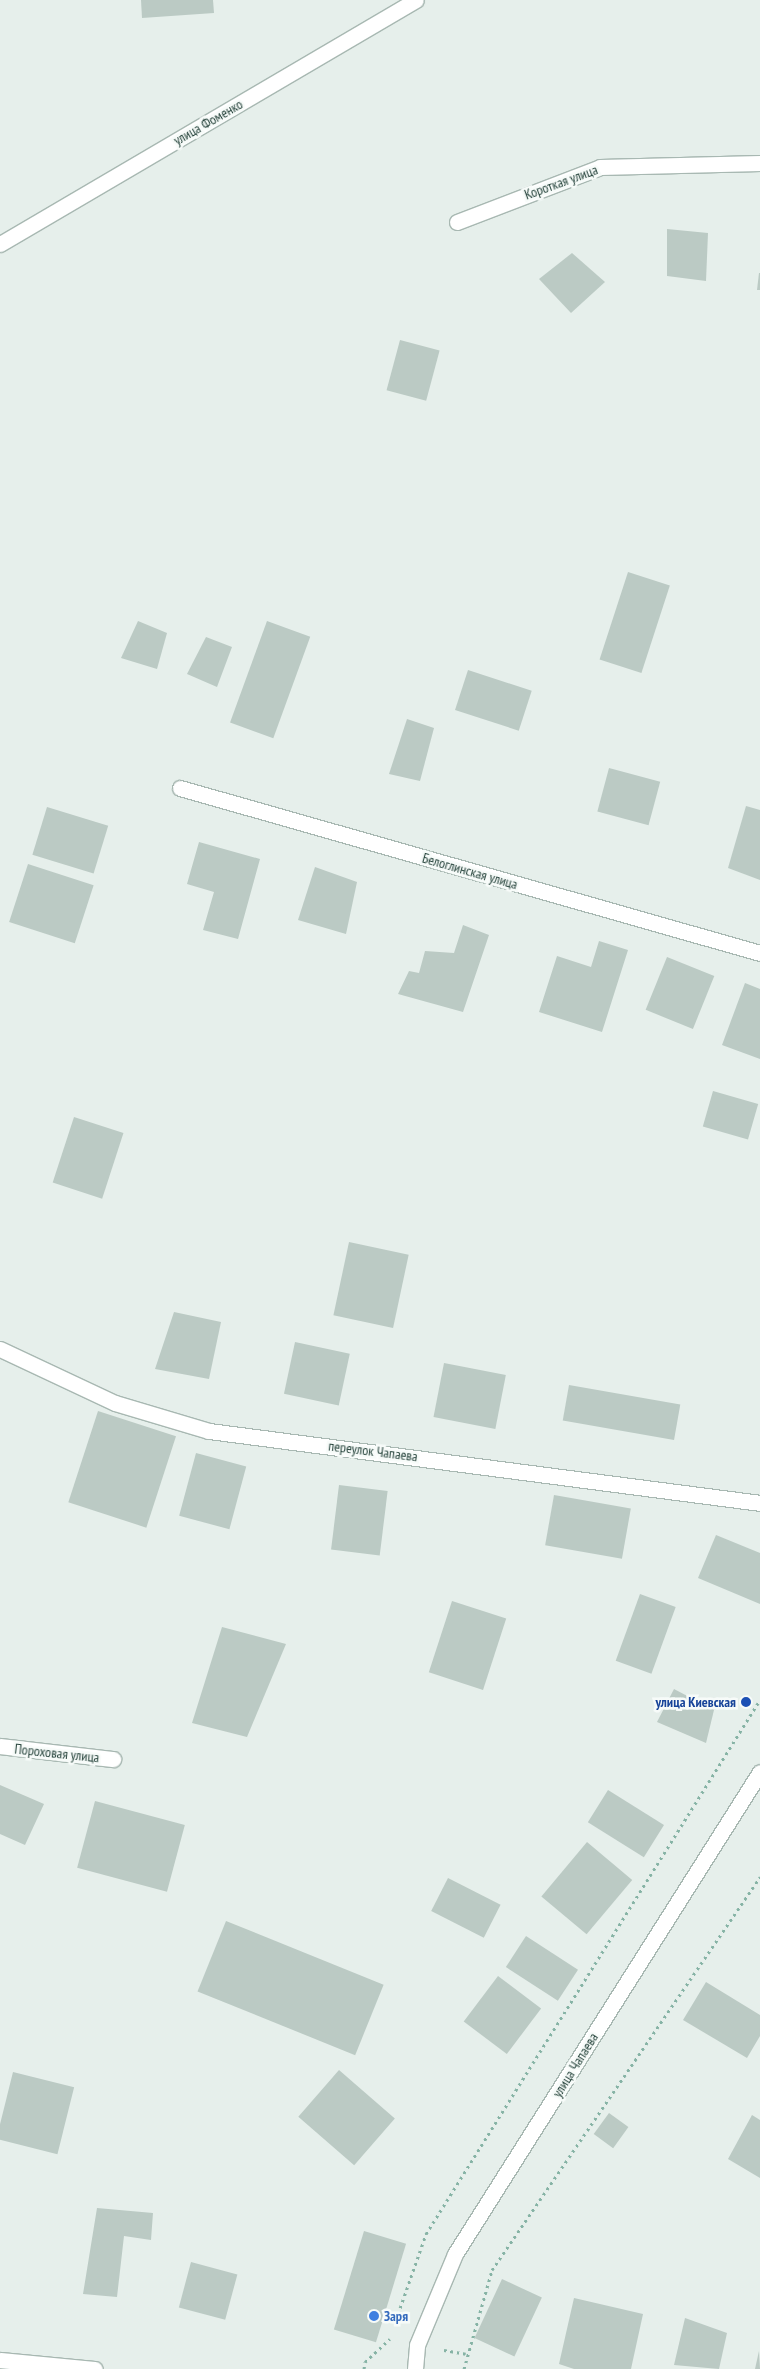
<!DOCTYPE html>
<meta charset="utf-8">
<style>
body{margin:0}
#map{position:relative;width:760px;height:2369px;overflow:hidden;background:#e6efeb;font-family:"PT Sans Narrow",sans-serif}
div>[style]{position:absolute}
.building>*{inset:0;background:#bbcac4;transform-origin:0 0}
.path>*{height:3px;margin-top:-1.5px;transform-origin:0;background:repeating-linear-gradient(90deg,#86b3a5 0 2.5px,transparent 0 6.5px)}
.roads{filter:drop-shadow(1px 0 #a8b8b2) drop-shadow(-1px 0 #a8b8b2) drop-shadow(0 1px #a8b8b2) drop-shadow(0 -1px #a8b8b2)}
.street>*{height:15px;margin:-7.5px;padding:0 7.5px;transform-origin:7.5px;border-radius:7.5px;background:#fff}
.secondary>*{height:15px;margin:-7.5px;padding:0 7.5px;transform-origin:7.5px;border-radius:7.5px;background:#fff}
.dots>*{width:14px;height:14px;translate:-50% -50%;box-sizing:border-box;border:2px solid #f7fbf9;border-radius:50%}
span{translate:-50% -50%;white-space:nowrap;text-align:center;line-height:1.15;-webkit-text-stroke:5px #f7fbf9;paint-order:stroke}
.street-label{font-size:14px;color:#24423a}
.transit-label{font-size:14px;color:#164399;font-weight:700}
.right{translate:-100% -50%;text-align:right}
.shop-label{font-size:14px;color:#366cbe;font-weight:700}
.left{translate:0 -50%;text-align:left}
</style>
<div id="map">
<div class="building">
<div style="clip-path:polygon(141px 0,213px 0,214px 13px,142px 18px)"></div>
<div style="clip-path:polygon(667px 229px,708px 233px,706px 281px,667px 276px)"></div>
<div style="clip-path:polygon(572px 253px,605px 282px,571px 313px,539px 279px)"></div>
<div style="clip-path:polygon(759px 273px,760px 273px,760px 290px,757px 290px)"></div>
<div style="left:400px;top:340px;width:41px;height:52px;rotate:15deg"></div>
<div style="left:628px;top:572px;width:44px;height:92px;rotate:18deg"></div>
<div style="clip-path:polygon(138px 621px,167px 633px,157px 669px,121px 658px)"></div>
<div style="left:267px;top:621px;width:46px;height:108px;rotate:20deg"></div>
<div style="clip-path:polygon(206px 637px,232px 647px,217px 687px,187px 674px)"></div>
<div style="left:468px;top:670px;width:67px;height:42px;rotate:18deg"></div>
<div style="clip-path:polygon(407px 719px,434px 728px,420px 781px,389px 774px)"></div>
<div style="left:609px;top:768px;width:53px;height:45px;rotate:15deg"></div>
<div style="clip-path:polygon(746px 806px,760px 810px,760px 880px,728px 868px)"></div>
<div style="left:47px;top:807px;width:64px;height:50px;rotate:17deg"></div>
<div style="clip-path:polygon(199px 842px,260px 859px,238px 939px,203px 930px,214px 892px,187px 884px)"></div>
<div style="left:28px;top:864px;width:69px;height:61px;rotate:18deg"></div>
<div style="clip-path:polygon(315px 867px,357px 882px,346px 934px,298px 920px)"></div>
<div style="clip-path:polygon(463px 925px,489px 935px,463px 1012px,398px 994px,409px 971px,419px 973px,425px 951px,454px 953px)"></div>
<div style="clip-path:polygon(599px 941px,628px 950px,602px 1032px,539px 1012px,557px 956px,591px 967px)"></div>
<div style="left:667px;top:957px;width:51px;height:57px;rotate:22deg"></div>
<div style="clip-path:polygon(745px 983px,760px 989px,760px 1059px,722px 1045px)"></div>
<div style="left:713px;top:1091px;width:47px;height:37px;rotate:16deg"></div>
<div style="left:74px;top:1117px;width:52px;height:69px;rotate:18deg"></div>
<div style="left:349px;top:1242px;width:61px;height:75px;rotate:12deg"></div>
<div style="clip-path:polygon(174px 1312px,221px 1322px,209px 1379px,155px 1369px)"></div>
<div style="left:295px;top:1342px;width:56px;height:53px;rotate:12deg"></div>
<div style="left:444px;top:1363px;width:63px;height:55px;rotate:11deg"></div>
<div style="left:569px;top:1385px;width:113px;height:36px;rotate:10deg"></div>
<div style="left:98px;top:1411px;width:82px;height:96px;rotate:18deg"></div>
<div style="left:196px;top:1453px;width:52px;height:65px;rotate:15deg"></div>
<div style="left:339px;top:1485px;width:49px;height:65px;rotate:7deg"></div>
<div style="left:554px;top:1495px;width:78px;height:51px;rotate:10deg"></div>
<div style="clip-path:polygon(716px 1535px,760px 1553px,760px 1604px,698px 1578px)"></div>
<div style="left:640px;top:1594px;width:38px;height:71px;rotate:20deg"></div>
<div style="left:452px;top:1601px;width:57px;height:75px;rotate:18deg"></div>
<div style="clip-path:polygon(222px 1627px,286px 1644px,247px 1737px,192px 1723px)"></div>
<div style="clip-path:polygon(674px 1689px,714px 1710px,706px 1743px,657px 1722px)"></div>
<div style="clip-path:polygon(0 1785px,44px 1804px,25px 1845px,0 1834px)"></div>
<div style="left:608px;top:1790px;width:66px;height:38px;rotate:32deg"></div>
<div style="left:95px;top:1801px;width:93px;height:69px;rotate:15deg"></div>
<div style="left:587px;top:1842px;width:59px;height:71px;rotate:40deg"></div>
<div style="left:448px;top:1878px;width:59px;height:37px;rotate:27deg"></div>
<div style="left:226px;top:1921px;width:170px;height:76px;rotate:22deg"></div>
<div style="left:526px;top:1936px;width:62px;height:37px;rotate:33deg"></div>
<div style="left:498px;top:1976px;width:54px;height:57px;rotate:37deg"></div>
<div style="clip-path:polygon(706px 1982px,760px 2015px,760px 2036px,747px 2058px,683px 2020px)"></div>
<div style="left:339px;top:2070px;width:74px;height:62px;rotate:41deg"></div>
<div style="left:13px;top:2072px;width:63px;height:69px;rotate:14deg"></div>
<div style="left:609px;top:2113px;width:24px;height:26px;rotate:36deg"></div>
<div style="clip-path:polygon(752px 2115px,760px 2120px,760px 2178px,728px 2159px)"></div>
<div style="clip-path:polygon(97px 2208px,153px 2213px,151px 2240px,124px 2236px,117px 2297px,83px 2294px)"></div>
<div style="left:364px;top:2231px;width:44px;height:103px;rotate:17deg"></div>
<div style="left:191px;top:2262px;width:48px;height:47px;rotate:15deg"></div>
<div style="left:502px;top:2279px;width:44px;height:65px;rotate:25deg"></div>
<div style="clip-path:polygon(574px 2298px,643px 2314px,631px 2369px,574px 2369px,559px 2364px)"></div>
<div style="clip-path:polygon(685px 2318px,727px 2333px,719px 2369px,674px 2365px)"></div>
<div style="clip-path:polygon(759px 2351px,760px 2369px,755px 2369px)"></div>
</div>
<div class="path">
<div style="left:398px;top:2314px;width:85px;rotate:-70.7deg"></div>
<div style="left:426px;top:2234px;width:630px;rotate:-57.98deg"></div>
<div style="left:444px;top:2350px;width:22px;rotate:10deg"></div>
<div style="left:364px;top:2369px;width:7px;rotate:-82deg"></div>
<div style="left:365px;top:2362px;width:34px;rotate:-43deg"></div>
<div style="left:464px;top:2369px;width:103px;rotate:-74.2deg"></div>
<div style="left:492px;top:2270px;width:476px;rotate:-55.7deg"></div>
</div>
<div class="roads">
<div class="street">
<div style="left:457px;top:222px;width:153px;rotate:-21deg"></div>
<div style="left:600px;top:167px;width:160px;rotate:-1.4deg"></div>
<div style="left:0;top:244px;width:482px;rotate:-30.4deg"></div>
<div style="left:180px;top:788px;width:603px;rotate:15.88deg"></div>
<div style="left:0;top:1349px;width:127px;rotate:25.2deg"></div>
<div style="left:115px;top:1403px;width:98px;rotate:16.6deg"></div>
<div style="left:209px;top:1431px;width:556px;rotate:7.44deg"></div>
<div style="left:0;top:1746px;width:114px;rotate:6.6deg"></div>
<div style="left:0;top:2360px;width:95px;rotate:5.4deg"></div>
</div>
<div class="secondary">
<div style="left:415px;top:2369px;width:24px;rotate:-85deg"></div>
<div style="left:417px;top:2345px;width:99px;rotate:-67.3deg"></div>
<div style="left:455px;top:2254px;width:570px;rotate:-57.68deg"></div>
</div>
</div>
<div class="dots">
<div style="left:746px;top:1702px;background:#1a4fb4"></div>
<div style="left:374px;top:2316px;background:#3f7fe0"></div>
</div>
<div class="street-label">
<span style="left:208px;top:122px;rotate:-30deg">улица Фоменко</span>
<span style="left:561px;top:182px;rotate:-20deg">Короткая улица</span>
<span style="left:470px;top:871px;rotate:16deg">Белоглинская улица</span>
<span style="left:373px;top:1451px;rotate:7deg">переулок Чапаева</span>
<span style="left:57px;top:1753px;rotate:6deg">Пороховая улица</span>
<span style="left:575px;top:2065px;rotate:-58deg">улица Чапаева</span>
</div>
<div class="transit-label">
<span class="right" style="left:736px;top:1702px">улица Киевская</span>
</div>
<div class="shop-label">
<span class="left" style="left:384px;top:2316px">Заря</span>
</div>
</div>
